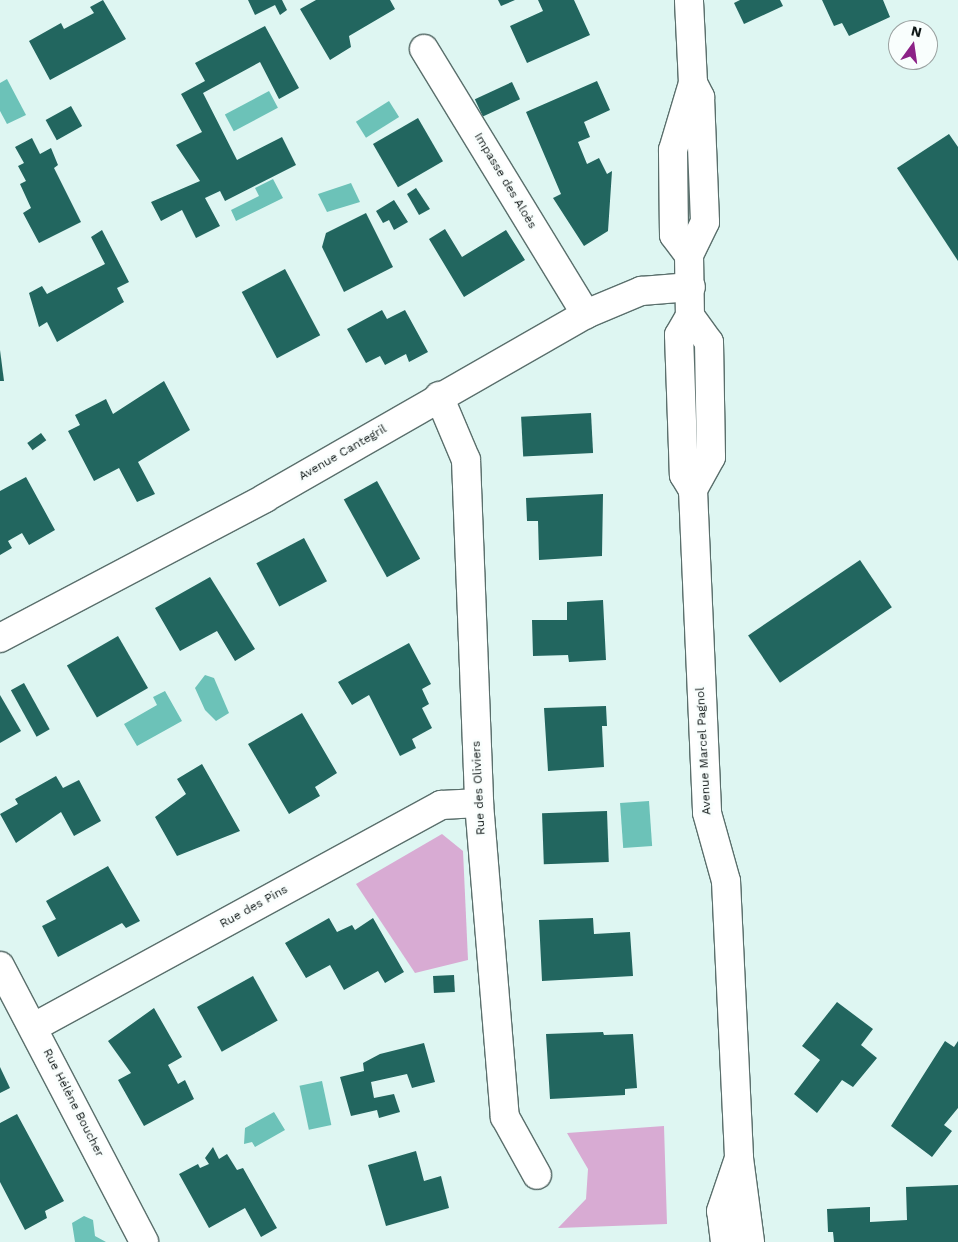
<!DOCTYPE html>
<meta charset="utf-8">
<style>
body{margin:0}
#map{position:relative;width:958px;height:1242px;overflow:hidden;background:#def6f2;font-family:"Work Sans",sans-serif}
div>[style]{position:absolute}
.green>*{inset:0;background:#d8abd3}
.water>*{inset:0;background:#6cc2b8;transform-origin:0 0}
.building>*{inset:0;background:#22665f;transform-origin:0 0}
.roads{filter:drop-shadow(1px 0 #5a6f6c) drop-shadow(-1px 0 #5a6f6c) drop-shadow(0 1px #5a6f6c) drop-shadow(0 -1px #5a6f6c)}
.street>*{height:28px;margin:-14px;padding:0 14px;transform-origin:14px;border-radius:14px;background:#fff}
.secondary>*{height:28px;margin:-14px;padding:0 14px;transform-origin:14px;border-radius:14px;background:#fff}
span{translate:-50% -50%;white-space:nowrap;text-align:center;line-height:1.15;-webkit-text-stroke:5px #f9fefd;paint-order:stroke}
.street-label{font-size:12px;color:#0f1716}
.north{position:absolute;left:888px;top:20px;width:50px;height:50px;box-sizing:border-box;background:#f9fefd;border:1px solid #9ba2a1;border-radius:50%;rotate:14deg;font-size:14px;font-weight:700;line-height:20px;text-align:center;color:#0f1716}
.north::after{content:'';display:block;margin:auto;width:18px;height:22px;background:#8c2287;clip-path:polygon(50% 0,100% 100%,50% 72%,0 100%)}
</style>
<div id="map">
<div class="green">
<div style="clip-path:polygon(442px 834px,463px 851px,468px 960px,415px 973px,356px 884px)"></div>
<div style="clip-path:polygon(664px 1126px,667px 1224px,558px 1228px,586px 1199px,588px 1169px,567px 1133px)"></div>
</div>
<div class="water">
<div style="clip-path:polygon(7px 79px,26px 115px,7px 124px,0 111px,0 83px)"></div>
<div style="left:269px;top:91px;width:19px;height:50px;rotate:62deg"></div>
<div style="left:389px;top:101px;width:19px;height:39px;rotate:58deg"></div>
<div style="clip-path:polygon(273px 179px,283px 198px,236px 221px,231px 210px,259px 196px,255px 188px)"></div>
<div style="clip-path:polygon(351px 183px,360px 202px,327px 212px,318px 194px)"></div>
<div style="clip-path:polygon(205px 675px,214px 678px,229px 713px,216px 721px,205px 710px,195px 688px)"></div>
<div style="clip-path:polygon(165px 691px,182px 721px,137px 746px,124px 724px,157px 705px,153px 697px)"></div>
<div style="left:649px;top:801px;width:45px;height:29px;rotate:86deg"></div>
<div style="left:322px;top:1081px;width:45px;height:23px;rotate:78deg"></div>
<div style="clip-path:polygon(274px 1112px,285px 1130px,255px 1147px,252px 1142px,244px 1144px,245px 1128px)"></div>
<div style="clip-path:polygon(84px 1216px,93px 1220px,95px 1236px,106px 1242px,75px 1242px,72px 1223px)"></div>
</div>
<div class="building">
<div style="clip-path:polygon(103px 0,126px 39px,50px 80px,29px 41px,61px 23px,64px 29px,94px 13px,90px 7px)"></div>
<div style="clip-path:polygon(248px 0,282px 0,287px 10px,280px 15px,275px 5px,255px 15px)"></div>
<div style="clip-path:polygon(316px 0,390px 0,395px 9px,349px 36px,351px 47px,330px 60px,300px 9px)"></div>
<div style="clip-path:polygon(498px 0,515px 0,501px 6px)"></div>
<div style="clip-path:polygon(538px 0,574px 0,590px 35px,527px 63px,510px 26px,543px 11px)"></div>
<div style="clip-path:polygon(740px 0,780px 0,783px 6px,744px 24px,734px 3px)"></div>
<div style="clip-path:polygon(822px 0,883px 0,890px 17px,849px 36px,842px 23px,834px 26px)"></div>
<div style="clip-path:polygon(265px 26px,299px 88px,279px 99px,260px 62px,203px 93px,237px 160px,282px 137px,296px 165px,225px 201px,220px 191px,205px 198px,220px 226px,196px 238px,182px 210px,161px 221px,151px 202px,200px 181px,176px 145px,202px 132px,181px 94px,205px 81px,195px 63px)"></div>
<div style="clip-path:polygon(597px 81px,610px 110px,584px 122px,590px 137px,578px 142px,587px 164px,599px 158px,607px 174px,612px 171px,608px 231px,584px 246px,553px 198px,561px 194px,526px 112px)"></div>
<div style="left:512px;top:82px;width:19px;height:41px;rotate:65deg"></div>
<div style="left:71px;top:106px;width:23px;height:29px;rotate:61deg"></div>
<div style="left:418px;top:118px;width:50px;height:52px;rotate:60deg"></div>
<div style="clip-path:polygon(949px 134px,958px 147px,958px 261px,897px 168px)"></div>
<div style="clip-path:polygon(32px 138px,40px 154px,51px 148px,58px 165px,54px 168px,81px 222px,39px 243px,23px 213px,31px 208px,20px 184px,26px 181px,18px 166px,24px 163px,15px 147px)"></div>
<div style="clip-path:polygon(416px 188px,430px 209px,419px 215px,407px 194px)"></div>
<div style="clip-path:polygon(394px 200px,408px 222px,394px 230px,389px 220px,383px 223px,376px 211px)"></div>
<div style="clip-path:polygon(366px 213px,393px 267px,344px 292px,322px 247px,326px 233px)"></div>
<div style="clip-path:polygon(445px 229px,462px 257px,506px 230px,525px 260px,464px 297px,429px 239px)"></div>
<div style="clip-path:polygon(102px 230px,129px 282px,117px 288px,124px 302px,57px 342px,47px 322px,39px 327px,29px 293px,42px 286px,47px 294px,105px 264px,91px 237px)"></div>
<div style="left:285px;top:269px;width:75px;height:49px;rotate:62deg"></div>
<div style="clip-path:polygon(382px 310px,387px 319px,405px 310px,428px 352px,409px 362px,406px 354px,385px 365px,380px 356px,366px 363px,347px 329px)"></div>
<div style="clip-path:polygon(0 350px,4px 381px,0 381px)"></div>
<div style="clip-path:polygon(164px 381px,190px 430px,138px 462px,155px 494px,137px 502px,119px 468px,94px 481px,68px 431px,80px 425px,75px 415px,106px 399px,113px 414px)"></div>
<div style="left:591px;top:413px;width:40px;height:70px;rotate:87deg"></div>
<div style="left:41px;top:433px;width:9px;height:17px;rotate:54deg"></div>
<div style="clip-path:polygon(26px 477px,55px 530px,29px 545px,22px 533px,8px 541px,12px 548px,0 555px,0 491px)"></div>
<div style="left:377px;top:481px;width:89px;height:38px;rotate:61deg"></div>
<div style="clip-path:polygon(603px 494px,602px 556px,539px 560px,538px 521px,527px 521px,526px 498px)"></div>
<div style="left:304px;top:538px;width:49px;height:54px;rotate:62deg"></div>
<div style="left:860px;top:560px;width:57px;height:135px;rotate:56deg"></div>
<div style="clip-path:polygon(210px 577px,255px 649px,235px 661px,217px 631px,180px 651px,155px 608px)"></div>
<div style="clip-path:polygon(603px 600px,606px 660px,569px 662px,568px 655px,533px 656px,532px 620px,567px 620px,567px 602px)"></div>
<div style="left:118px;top:636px;width:60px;height:59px;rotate:60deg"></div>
<div style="clip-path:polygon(409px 643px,431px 684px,422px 689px,429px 704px,422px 708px,432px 728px,412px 739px,416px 748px,400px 756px,369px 695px,352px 705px,338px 682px)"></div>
<div style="left:24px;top:683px;width:53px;height:15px;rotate:61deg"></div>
<div style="clip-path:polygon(0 695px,21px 731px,0 743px)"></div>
<div style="clip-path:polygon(606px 706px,607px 726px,602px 726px,604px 767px,548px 771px,544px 708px)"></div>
<div style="clip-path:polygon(302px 713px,337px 773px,315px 787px,320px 796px,289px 814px,248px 744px)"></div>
<div style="clip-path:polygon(202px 764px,240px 831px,177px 856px,155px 817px,186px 794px,177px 779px)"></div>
<div style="clip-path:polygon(56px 776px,63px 788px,79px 780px,101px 821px,74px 836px,61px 812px,16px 843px,0 814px,18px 804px,15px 799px)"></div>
<div style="left:607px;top:811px;width:51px;height:65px;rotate:88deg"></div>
<div style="clip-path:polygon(108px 866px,140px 921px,126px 928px,122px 923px,58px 957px,42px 926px,56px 919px,46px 901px)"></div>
<div style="clip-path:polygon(329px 918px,337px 932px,352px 925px,355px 930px,373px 918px,404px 972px,385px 983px,378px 971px,344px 990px,330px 965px,306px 978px,285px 943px)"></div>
<div style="clip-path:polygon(593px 918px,594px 934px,630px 932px,633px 976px,542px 981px,539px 920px)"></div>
<div style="left:454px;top:975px;width:17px;height:21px;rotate:87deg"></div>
<div style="left:253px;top:976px;width:51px;height:64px;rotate:61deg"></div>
<div style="clip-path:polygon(837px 1002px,873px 1029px,861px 1045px,877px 1058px,853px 1087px,842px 1080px,817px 1113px,794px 1094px,820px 1060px,802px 1046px)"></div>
<div style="clip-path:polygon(154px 1008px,182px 1057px,168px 1065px,178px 1084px,185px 1080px,194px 1099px,144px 1126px,118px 1080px,131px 1073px,108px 1041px)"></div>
<div style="clip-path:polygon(603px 1032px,604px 1035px,633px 1034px,637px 1088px,625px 1089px,625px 1095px,550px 1099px,546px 1034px)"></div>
<div style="clip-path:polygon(945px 1041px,954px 1047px,958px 1041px,958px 1108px,944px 1125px,952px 1131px,932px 1157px,891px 1126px)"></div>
<div style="clip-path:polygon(424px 1043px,435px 1082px,412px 1088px,407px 1074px,371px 1082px,374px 1098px,394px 1094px,400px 1112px,379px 1118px,377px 1110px,351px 1116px,340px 1077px,364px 1071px,363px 1063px,380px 1054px)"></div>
<div style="clip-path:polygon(0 1067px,10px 1088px,0 1093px)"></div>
<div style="clip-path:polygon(17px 1114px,64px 1201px,45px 1211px,47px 1218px,25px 1230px,0 1182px,0 1123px)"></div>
<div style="clip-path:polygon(213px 1147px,219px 1159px,227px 1154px,237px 1170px,243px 1168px,277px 1228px,261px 1237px,245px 1208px,209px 1228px,179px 1174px,198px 1164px,200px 1168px,209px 1164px,205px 1158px)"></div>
<div style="clip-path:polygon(416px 1151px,424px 1181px,441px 1176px,449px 1208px,386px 1226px,368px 1165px)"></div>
<div style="clip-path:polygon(958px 1185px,958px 1242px,834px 1242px,833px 1232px,828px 1232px,827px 1209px,870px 1207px,870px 1222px,907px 1220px,906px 1187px)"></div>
</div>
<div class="roads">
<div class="street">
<div style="left:424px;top:49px;width:311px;rotate:58.6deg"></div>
<div style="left:439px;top:396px;width:69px;rotate:67.1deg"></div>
<div style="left:466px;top:460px;width:343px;rotate:87.8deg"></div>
<div style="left:479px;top:803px;width:315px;rotate:85.3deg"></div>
<div style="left:505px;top:1117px;width:66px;rotate:61.1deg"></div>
<div style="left:0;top:638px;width:300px;rotate:-27.8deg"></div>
<div style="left:265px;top:498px;width:370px;rotate:-29.8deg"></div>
<div style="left:586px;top:314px;width:60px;rotate:-22.7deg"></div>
<div style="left:641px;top:291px;width:50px;rotate:-4.6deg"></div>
<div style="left:0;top:966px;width:311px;rotate:62.4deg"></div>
<div style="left:34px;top:1027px;width:464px;rotate:-28.6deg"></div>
<div style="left:441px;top:805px;width:38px;rotate:-3deg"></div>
</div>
<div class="secondary">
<div style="left:693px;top:83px;width:16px;rotate:63deg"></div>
<div style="left:700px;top:97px;width:125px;rotate:87.7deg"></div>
<div style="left:705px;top:222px;width:37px;rotate:116deg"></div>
<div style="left:689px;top:255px;width:61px;rotate:89.1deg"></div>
<div style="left:690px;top:316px;width:22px;rotate:120deg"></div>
<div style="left:679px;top:335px;width:140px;rotate:88deg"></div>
<div style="left:684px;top:475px;width:17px;rotate:59deg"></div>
<div style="left:693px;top:490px;width:323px;rotate:87.5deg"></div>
<div style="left:707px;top:813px;width:71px;rotate:74.4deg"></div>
<div style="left:726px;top:881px;width:277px;rotate:87.3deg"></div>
<div style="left:739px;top:1158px;width:85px;rotate:82.5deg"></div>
<div style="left:689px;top:255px;width:25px;rotate:-127deg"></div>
<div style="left:674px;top:235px;width:85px;rotate:-90.7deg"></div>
<div style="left:673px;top:150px;width:70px;rotate:-73.4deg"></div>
<div style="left:693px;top:83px;width:83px;rotate:-92.8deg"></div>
<div style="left:690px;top:316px;width:32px;rotate:54deg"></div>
<div style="left:709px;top:342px;width:115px;rotate:89deg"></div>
<div style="left:711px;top:457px;width:38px;rotate:119deg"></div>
<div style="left:725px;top:1242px;width:31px;rotate:-97deg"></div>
<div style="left:721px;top:1211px;width:56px;rotate:-71.2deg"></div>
</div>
</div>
<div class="street-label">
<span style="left:505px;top:181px;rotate:59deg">Impasse des Aloès</span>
<span style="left:343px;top:453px;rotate:-30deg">Avenue Cantegril</span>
<span style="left:704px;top:751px;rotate:-93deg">Avenue Marcel Pagnol</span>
<span style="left:479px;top:788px;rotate:-93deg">Rue des Oliviers</span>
<span style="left:254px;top:907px;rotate:-29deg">Rue des Pins</span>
<span style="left:73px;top:1103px;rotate:63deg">Rue Hélène Boucher</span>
</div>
<div class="north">N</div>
</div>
